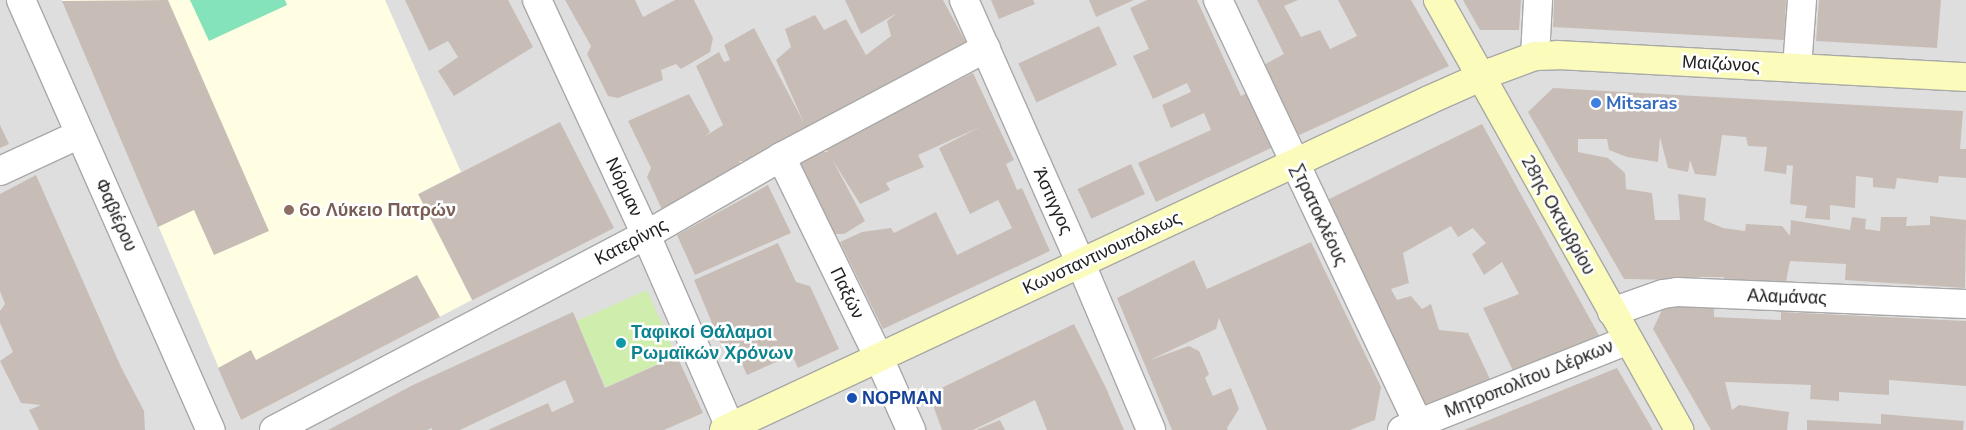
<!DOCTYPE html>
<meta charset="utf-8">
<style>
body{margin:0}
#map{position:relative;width:1966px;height:430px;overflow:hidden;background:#f2eee8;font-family:"Nunito Sans",sans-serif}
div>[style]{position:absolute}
.residential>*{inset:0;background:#dfdede;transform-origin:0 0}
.education>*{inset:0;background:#fffee3}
.grass>*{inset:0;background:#cfedad;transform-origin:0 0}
.pitch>*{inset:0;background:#84e3ba}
.building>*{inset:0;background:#c7bdb6;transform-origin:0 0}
.roads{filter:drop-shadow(1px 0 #a8a8a8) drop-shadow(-1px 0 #a8a8a8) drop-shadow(0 1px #a8a8a8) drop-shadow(0 -1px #a8a8a8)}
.minor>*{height:28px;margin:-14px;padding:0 14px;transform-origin:14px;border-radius:14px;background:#fff}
.tertiary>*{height:28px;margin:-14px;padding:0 14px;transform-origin:14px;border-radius:14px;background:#fff}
.secondary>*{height:28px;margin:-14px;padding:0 14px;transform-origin:14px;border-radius:14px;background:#fbfcbb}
.dots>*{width:14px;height:14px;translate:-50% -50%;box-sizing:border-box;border:2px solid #fff;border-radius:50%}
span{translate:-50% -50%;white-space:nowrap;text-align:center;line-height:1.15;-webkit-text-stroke:5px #fff;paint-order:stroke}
.street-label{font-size:18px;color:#212121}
.shop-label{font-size:18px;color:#366cbe;font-weight:700}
.left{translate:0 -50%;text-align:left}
.education-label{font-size:18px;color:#785e54;font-weight:700}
.culture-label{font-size:18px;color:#0d838f;font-weight:700}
.transit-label{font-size:18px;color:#164399;font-weight:700}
</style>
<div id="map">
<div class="residential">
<div style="left:0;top:0;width:1966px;height:430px"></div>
</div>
<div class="education">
<div style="clip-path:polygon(62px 0,385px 0,461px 172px,418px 194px,472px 300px,241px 420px)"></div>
</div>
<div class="grass">
<div style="left:647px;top:290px;width:72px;height:77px;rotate:66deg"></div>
</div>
<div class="pitch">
<div style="clip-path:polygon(190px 0,285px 0,287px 5px,209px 41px)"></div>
</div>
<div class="building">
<div style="clip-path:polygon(168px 0,269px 231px,214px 255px,194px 210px,158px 227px,62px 1px)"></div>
<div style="clip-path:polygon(405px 0,508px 0,533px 47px,454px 96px,438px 71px,458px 57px,448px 41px,429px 51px)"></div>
<div style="clip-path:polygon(565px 0,635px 0,643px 17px,675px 0,694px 0,713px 38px,710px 52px,681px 69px,676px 64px,661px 70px,663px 80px,618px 98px,608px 96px,587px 54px,591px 46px)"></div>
<div style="clip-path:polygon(845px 0,943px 0,967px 44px,807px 133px,806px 128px,770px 146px,748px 161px,739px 161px,743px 169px,664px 214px,647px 177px,651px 168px,628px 121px,689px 94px,710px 132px,704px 137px,723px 125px,696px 66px,719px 52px,724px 62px,730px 60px,724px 45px,754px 28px,804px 123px,776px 60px,791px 47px,785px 29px,815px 15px,824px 30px,846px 19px,866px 55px,891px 36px,887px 21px,897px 13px,861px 34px)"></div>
<div style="clip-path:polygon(991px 0,1033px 0,1035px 4px,999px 19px)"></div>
<div style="clip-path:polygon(1089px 0,1134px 0,1096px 17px)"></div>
<div style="clip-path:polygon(1147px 0,1197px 0,1241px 96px,1246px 93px,1271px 148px,1156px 202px,1138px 163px,1211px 130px,1204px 113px,1171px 128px,1162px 105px,1191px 92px,1187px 83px,1153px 99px,1133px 56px,1149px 49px,1130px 8px)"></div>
<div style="clip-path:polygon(1257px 0,1298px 0,1284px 6px,1301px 37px,1320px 30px,1330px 49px,1357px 36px,1338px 0,1411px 0,1449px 66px,1293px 138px,1260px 67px,1284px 54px)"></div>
<div style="clip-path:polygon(1463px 0,1521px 0,1519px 30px,1480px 30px)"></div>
<div style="clip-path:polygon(1554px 0,1786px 0,1784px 40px,1553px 27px)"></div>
<div style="clip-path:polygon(1819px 0,1941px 0,1937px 48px,1816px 41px)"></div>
<div style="left:1099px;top:26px;width:43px;height:89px;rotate:65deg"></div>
<div style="clip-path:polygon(973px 73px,1014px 160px,1006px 164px,1017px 190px,1022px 188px,1050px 251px,883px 329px,840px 242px,862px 232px,891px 228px,894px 233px,936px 212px,957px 255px,1012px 228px,998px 200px,970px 214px,939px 148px,982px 126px,918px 155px,924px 167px,886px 183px,890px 190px,860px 204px,832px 159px,865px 221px,844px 234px,831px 234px,797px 164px,818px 152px,828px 152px,825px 147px)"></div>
<div style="clip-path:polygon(1553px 88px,1963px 111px,1960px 149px,1966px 149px,1966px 178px,1939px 176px,1938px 183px,1897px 178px,1895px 189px,1873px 187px,1873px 178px,1856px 176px,1855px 208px,1830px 205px,1830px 220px,1805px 218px,1807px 206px,1790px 204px,1793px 166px,1787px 165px,1786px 174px,1764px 171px,1767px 147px,1748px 146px,1746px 137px,1722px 135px,1716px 176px,1695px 174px,1690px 160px,1688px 172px,1668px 168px,1660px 137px,1658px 162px,1627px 157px,1609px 150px,1607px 139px,1578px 139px,1578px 152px,1608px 158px,1625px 173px,1626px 189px,1652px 193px,1655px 220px,1680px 220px,1678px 194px,1706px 198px,1704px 220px,1723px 228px,1745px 231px,1746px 224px,1782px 226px,1790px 236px,1791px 220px,1850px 230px,1852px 217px,1866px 219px,1865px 229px,1880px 231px,1881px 217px,1907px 217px,1906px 226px,1930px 225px,1930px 216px,1966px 220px,1965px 288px,1845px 280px,1846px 264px,1790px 261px,1785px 287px,1725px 284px,1724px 277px,1683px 277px,1676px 280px,1624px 279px,1528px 112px)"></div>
<div style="left:560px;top:122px;width:119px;height:159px;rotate:63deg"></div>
<div style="clip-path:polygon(1482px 124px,1600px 337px,1514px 373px,1483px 308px,1519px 294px,1502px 262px,1484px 275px,1472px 254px,1486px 243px,1473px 228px,1458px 237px,1451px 226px,1403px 253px,1409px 283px,1391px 289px,1397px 300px,1411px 296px,1422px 309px,1431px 304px,1439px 330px,1468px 333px,1491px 381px,1422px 408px,1323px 202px)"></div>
<div style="clip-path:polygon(0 125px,9px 144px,0 148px)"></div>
<div style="left:1131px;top:164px;width:33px;height:59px;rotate:65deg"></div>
<div style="clip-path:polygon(36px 175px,121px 367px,144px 411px,145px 430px,39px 430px,29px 410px,41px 405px,21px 403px,0 361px,13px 352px,0 323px,0 311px,5px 304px,0 291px,0 194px)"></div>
<div style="clip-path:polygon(768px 185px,791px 233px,695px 275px,677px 235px)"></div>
<div style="clip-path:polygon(1311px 242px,1381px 387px,1375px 420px,1350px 430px,1267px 430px,1219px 318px,1216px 329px,1150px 360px,1189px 346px,1199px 351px,1209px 374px,1205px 378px,1213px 396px,1231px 388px,1239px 409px,1227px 428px,1228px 430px,1172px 430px,1117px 298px,1194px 260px,1207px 289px)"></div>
<div style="clip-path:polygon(778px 243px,796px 282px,810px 286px,839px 349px,798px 368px,792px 355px,747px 375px,733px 344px,723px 349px,694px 280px)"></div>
<div style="clip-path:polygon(417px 275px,440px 317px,241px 420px,218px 368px,251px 350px,256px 360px)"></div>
<div style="clip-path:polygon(1664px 306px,1714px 308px,1714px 317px,1781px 320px,1781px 312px,1966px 321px,1966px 386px,1889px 380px,1889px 395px,1839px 392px,1839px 401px,1810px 399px,1811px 385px,1725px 382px,1732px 410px,1739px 405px,1789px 412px,1787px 430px,1711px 430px,1653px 329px)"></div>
<div style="clip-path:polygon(573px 312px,605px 388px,677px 356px,703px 413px,664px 430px,488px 430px,548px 403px,552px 412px,574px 402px,565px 380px,460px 430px,432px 430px,432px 428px,427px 430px,328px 430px,413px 385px)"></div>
<div style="clip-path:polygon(1074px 324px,1106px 388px,1124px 430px,1047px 430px,1035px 400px,973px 430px,942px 430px,929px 394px)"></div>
<div style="clip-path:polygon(1617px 368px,1653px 430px,1464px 430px)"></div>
<div style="clip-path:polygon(1881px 414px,1964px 421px,1963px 430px,1807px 430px,1807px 420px,1881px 424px)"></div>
<div style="clip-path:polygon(1000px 420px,1005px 430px,976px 430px)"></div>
</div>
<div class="roads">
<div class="minor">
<div style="left:537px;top:0;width:259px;rotate:65.1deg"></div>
<div style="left:646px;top:235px;width:213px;rotate:66.4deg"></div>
<div style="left:1218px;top:0;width:476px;rotate:64.7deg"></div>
<div style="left:1535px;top:56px;width:56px;rotate:-86.9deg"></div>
<div style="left:1797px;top:68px;width:68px;rotate:-85.8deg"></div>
<div style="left:781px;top:157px;width:224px;rotate:64deg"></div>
<div style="left:879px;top:358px;width:79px;rotate:66deg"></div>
<div style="left:0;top:171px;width:88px;rotate:-24.8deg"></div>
<div style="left:1612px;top:312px;width:54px;rotate:-19.4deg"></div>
<div style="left:1663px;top:294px;width:14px;rotate:-8deg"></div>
<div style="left:1677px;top:292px;width:289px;rotate:2.4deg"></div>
<div style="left:274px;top:430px;width:420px;rotate:-27.7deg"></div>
<div style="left:646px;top:235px;width:156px;rotate:-30deg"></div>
<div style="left:781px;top:157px;width:232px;rotate:-28deg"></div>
<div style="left:1402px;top:430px;width:243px;rotate:-21.7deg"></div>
</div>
<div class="tertiary">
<div style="left:21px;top:0;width:470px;rotate:66.2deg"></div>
<div style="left:964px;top:0;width:289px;rotate:66.1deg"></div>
<div style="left:1081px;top:264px;width:180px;rotate:67.1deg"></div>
</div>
<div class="secondary">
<div style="left:1438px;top:0;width:493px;rotate:60.7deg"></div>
<div style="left:724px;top:430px;width:778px;rotate:-25.08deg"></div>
<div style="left:1429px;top:100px;width:69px;rotate:-24deg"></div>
<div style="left:1492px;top:72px;width:46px;rotate:-20.4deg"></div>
<div style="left:1535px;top:56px;width:23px;rotate:-2deg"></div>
<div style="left:1558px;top:55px;width:409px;rotate:3.1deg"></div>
</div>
</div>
<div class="dots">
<div style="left:1596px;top:103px;background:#3f7fe0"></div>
<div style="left:289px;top:210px;background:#8d6e63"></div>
<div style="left:621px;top:343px;background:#0f9aa8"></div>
<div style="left:852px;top:398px;background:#1a4fb4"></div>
</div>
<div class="street-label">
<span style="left:1721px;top:64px;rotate:3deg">Μαιζώνος</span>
<span style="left:624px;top:187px;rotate:65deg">Νόρμαν</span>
<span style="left:1053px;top:201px;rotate:66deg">Άστιγγος</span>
<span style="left:116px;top:215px;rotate:66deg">Φαβιέρου</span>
<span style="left:1319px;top:215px;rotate:65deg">Στρατοκλέους</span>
<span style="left:1558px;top:215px;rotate:61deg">28ης Οκτωβρίου</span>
<span style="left:631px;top:242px;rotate:-28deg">Κατερίνης</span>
<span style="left:1102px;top:253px;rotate:-25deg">Κωνσταντινουπόλεως</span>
<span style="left:847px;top:293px;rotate:64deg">Παξών</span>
<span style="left:1787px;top:297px;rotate:2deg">Αλαμάνας</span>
<span style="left:1529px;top:379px;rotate:-22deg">Μητροπολίτου Δέρκων</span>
</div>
<div class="shop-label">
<span class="left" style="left:1606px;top:103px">Mitsaras</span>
</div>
<div class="education-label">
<span class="left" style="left:299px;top:210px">6ο Λύκειο Πατρών</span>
</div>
<div class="culture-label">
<span class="left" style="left:631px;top:343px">Ταφικοί Θάλαμοι<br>Ρωμαϊκών Χρόνων</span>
</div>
<div class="transit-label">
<span class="left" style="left:862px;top:398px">ΝΟΡΜΑΝ</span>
</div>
</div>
